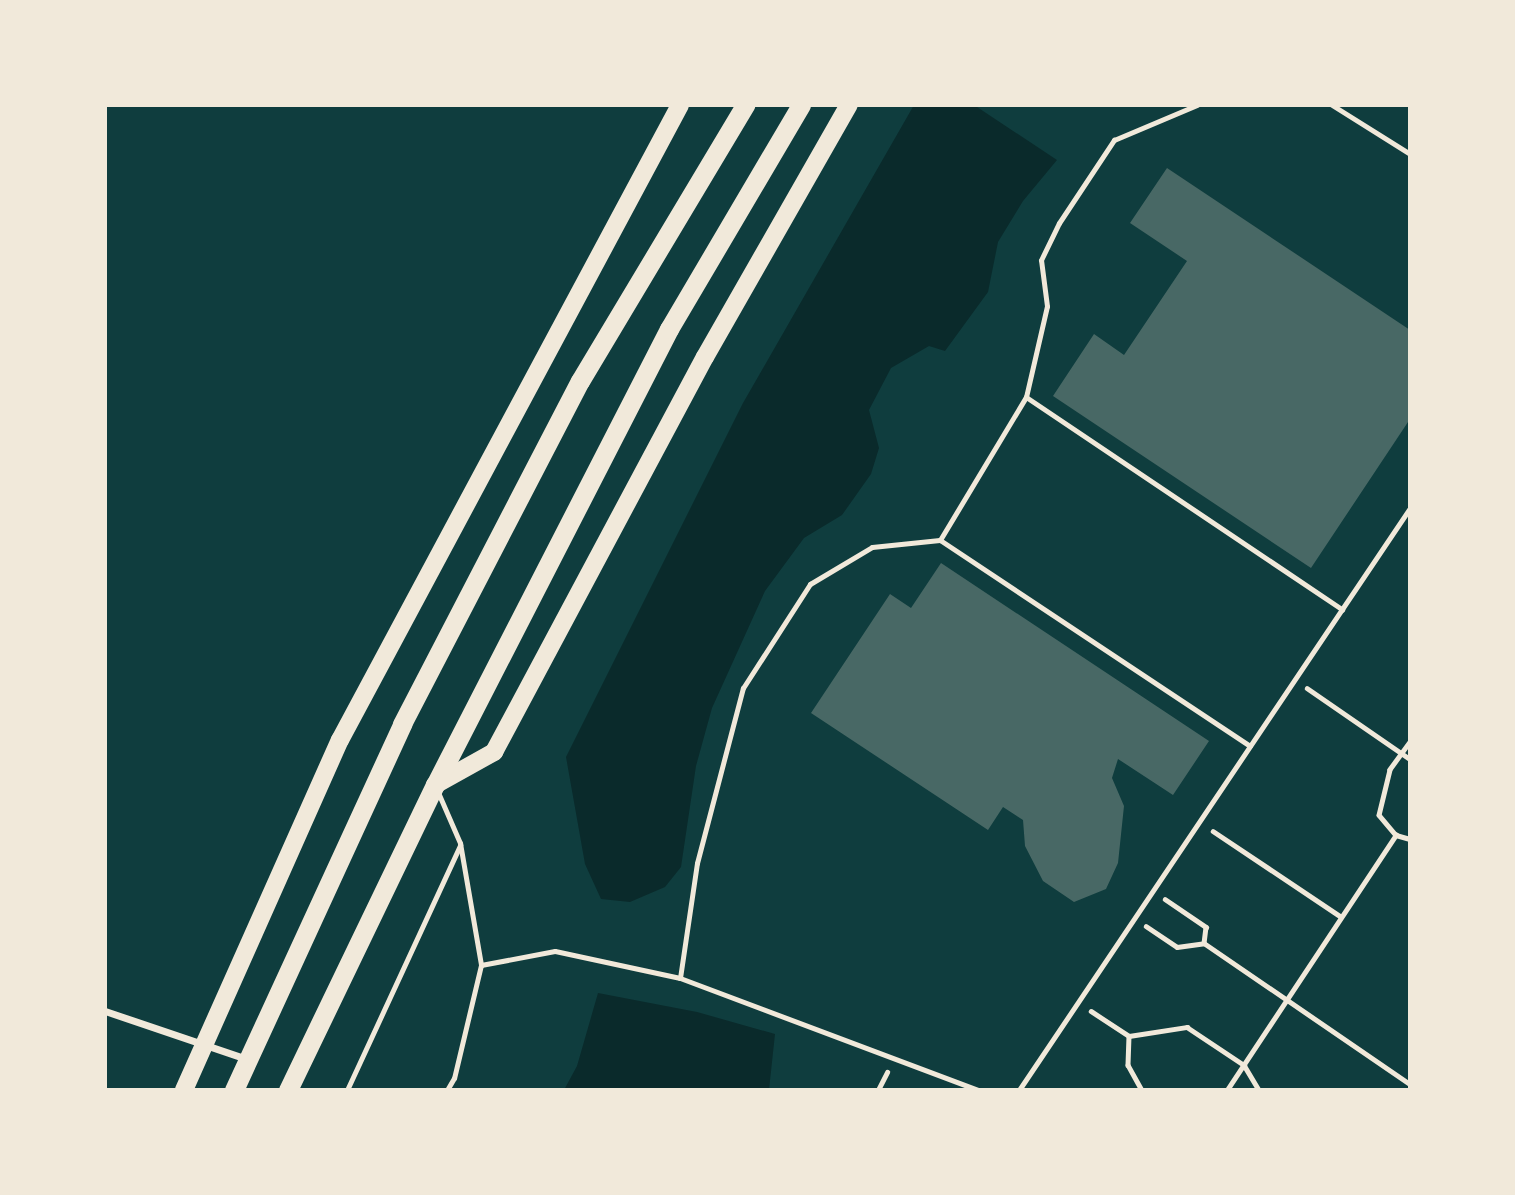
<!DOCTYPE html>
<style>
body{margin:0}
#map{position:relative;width:1515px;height:1195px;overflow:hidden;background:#0f3d3e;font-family:Rubik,sans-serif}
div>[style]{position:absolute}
.water>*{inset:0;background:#0a2a2b}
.building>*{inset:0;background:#486865}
.path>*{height:4.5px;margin:-2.25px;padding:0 2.25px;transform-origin:2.25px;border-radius:2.25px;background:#f1e9da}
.service>*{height:5px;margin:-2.5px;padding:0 2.5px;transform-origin:2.5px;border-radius:2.5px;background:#f1e9da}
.minor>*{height:7px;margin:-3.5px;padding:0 3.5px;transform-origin:3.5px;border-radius:3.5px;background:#f1e9da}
.primary>*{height:18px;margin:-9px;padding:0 9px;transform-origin:9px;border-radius:9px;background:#f1e9da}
.trunk>*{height:19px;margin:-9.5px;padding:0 9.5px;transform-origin:9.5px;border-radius:9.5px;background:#f1e9da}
span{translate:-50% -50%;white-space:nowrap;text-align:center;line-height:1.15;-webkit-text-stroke:7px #f1e9da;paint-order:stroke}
.frame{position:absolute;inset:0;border:107px solid #f1e9da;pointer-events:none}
</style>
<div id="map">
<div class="water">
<div style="clip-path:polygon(914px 105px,974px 105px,1057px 160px,1023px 201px,998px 242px,988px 292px,945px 351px,929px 346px,891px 368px,869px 410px,879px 448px,871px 474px,842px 515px,804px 538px,765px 591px,712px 708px,696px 766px,681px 867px,665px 887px,630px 902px,601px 899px,585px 864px,566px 757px,743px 403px)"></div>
<div style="clip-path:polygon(598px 993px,697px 1012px,775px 1034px,769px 1090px,564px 1090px,577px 1066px)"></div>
</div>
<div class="building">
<div style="clip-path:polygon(1167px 168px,1410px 330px,1410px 419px,1311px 568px,1053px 396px,1094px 334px,1124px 355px,1187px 261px,1130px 223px)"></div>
<div style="clip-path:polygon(941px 563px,1209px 741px,1173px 795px,1118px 759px,1112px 778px,1124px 806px,1118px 863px,1106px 889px,1074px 902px,1043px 881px,1025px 846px,1023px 820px,1003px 807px,988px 830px,811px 713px,890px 594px,911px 608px)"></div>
</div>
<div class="path">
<div style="left:1307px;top:688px;width:125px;rotate:34.6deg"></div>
<div style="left:1410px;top:742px;width:34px;rotate:126deg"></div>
<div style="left:1390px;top:770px;width:46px;rotate:103.7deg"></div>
<div style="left:1379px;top:815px;width:26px;rotate:50deg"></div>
<div style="left:1396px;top:835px;width:15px;rotate:16deg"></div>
<div style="left:1213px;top:831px;width:153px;rotate:33.8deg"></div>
<div style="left:1165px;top:899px;width:50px;rotate:34.3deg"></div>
<div style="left:1206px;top:927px;width:16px;rotate:97deg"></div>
<div style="left:1204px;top:943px;width:250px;rotate:34.4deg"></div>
<div style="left:1146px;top:926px;width:37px;rotate:34deg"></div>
<div style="left:1177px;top:947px;width:27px;rotate:-8deg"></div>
<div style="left:1091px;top:1011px;width:45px;rotate:33.3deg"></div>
<div style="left:1129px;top:1036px;width:59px;rotate:-8.8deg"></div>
<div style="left:1187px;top:1027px;width:69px;rotate:33.7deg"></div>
<div style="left:1244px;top:1065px;width:29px;rotate:59deg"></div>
<div style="left:1129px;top:1036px;width:29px;rotate:92deg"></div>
<div style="left:1128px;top:1065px;width:29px;rotate:61deg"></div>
<div style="left:878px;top:1090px;width:20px;rotate:-63deg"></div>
<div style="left:1227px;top:1090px;width:306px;rotate:-56.5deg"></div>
</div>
<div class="service">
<div style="left:1332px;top:105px;width:92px;rotate:32.1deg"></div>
<div style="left:1026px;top:397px;width:381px;rotate:33.9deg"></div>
<div style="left:940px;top:540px;width:372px;rotate:33.6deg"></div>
<div style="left:437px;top:790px;width:58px;rotate:66.5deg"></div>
<div style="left:460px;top:843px;width:124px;rotate:80.2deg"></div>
<div style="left:481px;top:965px;width:116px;rotate:103.4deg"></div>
<div style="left:454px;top:1078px;width:14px;rotate:120deg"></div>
<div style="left:481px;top:965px;width:75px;rotate:-10.7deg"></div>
<div style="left:555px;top:951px;width:128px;rotate:12.2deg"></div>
<div style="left:680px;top:978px;width:318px;rotate:20.6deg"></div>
<div style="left:680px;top:978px;width:116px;rotate:-81.6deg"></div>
<div style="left:697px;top:863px;width:181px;rotate:-75.3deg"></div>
<div style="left:743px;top:688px;width:124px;rotate:-57.2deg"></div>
<div style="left:810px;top:584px;width:72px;rotate:-30.8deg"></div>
<div style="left:872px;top:547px;width:68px;rotate:-5.9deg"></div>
<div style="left:940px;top:540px;width:167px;rotate:-59deg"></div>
<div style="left:1026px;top:397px;width:93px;rotate:-77deg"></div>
<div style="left:1047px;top:306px;width:46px;rotate:-97.4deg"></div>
<div style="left:1041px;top:260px;width:41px;rotate:-64.1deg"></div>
<div style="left:1059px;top:223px;width:100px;rotate:-56.5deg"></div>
<div style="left:1114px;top:140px;width:90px;rotate:-22.9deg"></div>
<div style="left:347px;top:1090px;width:270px;rotate:-65.2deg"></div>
<div style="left:1019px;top:1090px;width:701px;rotate:-56.11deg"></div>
</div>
<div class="minor">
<div style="left:105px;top:1011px;width:150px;rotate:18.7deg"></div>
</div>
<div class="primary">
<div style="left:435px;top:785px;width:68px;rotate:-29.2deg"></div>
<div style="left:494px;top:752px;width:448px;rotate:-61.9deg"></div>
<div style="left:705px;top:357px;width:290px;rotate:-60.3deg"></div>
<div style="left:184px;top:1090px;width:383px;rotate:-66deg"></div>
<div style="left:340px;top:740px;width:720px;rotate:-61.83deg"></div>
</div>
<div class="trunk">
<div style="left:234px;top:1090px;width:403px;rotate:-65.3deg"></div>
<div style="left:402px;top:724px;width:386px;rotate:-62.6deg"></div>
<div style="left:580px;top:381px;width:322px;rotate:-59.1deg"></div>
<div style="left:288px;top:1090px;width:339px;rotate:-64.3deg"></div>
<div style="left:435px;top:785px;width:513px;rotate:-62.84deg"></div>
<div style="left:669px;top:329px;width:260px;rotate:-59.5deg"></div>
</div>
<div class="frame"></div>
</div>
